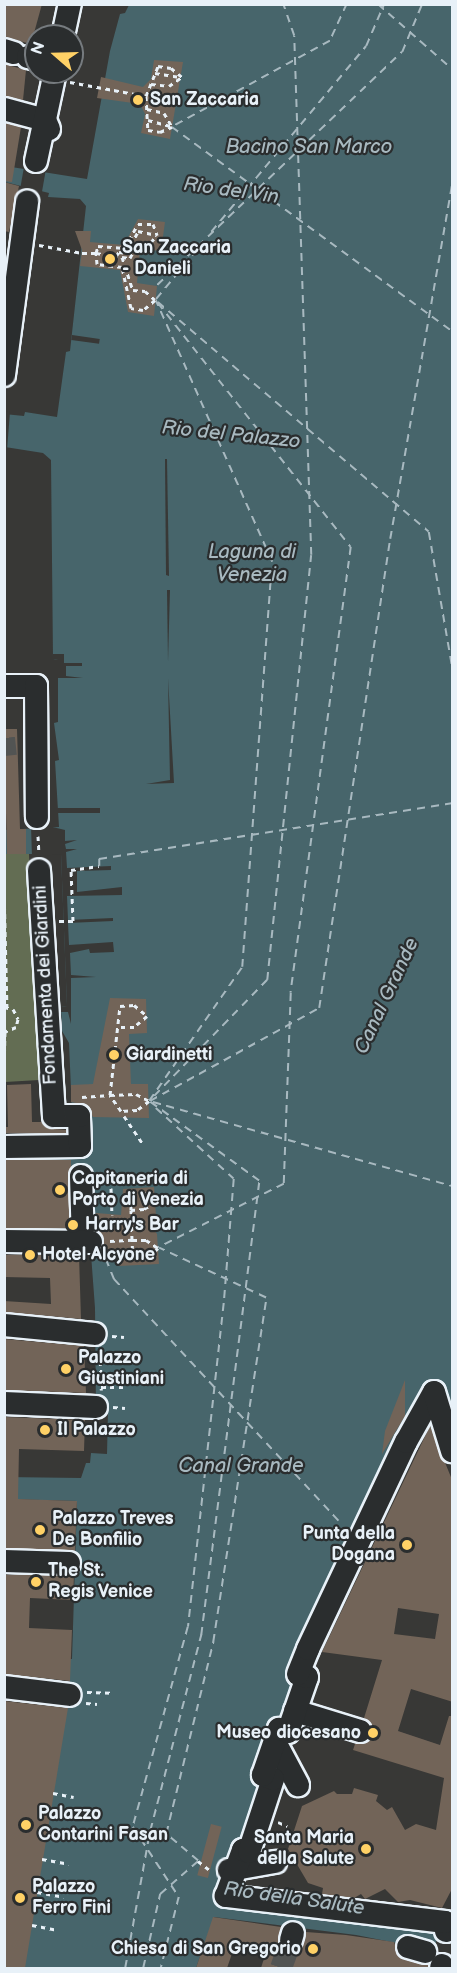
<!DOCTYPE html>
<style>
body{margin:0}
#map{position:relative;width:457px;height:1973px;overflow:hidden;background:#383836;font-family:"Balsamiq Sans",sans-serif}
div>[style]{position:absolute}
.green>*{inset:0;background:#636d53}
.water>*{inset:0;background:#47656b}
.pier>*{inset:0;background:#383836;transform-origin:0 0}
.ferry>*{height:1.5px;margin-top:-0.75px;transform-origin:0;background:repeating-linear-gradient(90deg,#a8b9c0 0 8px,transparent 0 14px)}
.building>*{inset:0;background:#726458;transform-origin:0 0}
.minor-tunnel>*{height:22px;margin-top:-11px;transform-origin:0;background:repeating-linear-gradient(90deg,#525453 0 22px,transparent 0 33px)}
.path>*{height:3px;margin-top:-1.5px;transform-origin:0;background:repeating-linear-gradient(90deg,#e8f1f8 0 4.5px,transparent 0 9px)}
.roads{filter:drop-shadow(2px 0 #e8f1f8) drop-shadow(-2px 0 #e8f1f8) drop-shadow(0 2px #e8f1f8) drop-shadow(0 -2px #e8f1f8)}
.minor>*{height:22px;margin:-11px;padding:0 11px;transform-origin:11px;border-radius:11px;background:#2a2d2e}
.dots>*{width:16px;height:16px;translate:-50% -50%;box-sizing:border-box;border:3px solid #2a2d2e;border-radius:50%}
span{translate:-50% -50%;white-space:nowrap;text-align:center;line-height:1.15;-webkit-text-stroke:4.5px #2a2d2e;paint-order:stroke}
.poi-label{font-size:18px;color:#e8f1f8;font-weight:700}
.left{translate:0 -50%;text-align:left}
.right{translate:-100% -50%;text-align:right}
.street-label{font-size:18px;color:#e8f1f8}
.water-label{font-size:20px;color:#a8b9c0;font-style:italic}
.frame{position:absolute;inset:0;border:6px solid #e8f1f8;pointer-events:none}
.north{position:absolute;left:24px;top:24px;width:60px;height:60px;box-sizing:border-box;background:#2a2d2e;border:2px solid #767b7f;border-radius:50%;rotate:290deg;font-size:16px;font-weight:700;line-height:24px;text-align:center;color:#e8f1f8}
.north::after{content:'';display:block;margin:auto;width:21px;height:27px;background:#ffd166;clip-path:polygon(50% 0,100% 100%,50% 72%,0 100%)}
</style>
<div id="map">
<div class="green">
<div style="clip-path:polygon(5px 854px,29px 854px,39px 1080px,5px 1082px,5px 1088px)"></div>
</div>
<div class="water">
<div style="clip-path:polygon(129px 5px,452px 5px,452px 1438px,441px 1390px,301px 1679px,221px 1899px,452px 1931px,452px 1954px,356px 1935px,214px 1917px,196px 1968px,25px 1968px,23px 1962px,69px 1697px,70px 1679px,62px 1679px,63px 1659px,72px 1659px,77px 1501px,5px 1499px,5px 1477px,81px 1478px,86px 1463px,90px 1463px,91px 1453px,107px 1454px,108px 1411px,96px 1410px,95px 1308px,91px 1254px,85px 1254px,85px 1248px,86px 1166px,5px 1165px,5px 1149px,85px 1147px,72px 1113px,69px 1043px,62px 1031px,61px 1007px,67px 1006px,61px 854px,5px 854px,4px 830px,59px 827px,55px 761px,59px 760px,54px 723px,58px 722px,58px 660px,53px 659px,51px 460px,43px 453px,5px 447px,4px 414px,24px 416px,25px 412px,57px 417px,66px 352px,70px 351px,86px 206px,80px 199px,48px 197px,49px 193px,5px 182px,5px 166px,87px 179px,110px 51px,120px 14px,125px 13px)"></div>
</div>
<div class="pier">
<div style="left:24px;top:167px;width:22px;height:23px;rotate:10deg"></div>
<div style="left:72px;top:335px;width:28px;height:5px;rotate:8deg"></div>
<div style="clip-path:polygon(4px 411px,10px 412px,7px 450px,4px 450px)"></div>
<div style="clip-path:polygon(165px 459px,167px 459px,169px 576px,166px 575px)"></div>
<div style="clip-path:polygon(167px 590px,170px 590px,168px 662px)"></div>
<div style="clip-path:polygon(53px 654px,64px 654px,64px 663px,82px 663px,82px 666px,66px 666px,66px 676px,83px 678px,58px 678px,58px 660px,53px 659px)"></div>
<div style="clip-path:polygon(168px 678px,174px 783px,146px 784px,170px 780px)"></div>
<div style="left:100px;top:808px;width:5px;height:44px;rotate:90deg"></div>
<div style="clip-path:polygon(44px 825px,65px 830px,65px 841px,77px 840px,65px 844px,66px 849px,77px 849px,66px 852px,67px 868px,111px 866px,111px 870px,77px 871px,77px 892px,122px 887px,122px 895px,67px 896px,68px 920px,113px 918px,113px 921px,68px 923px,69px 945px,113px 942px,114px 952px,90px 953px,89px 949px,70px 953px,71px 975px,96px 977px,71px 978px,71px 1024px,68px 1012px,61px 1012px,61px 1007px,67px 1006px,61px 854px,32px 857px,31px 826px)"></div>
<div style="clip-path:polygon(438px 1930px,452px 1931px,451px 1957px,434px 1955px)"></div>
</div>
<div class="ferry">
<div style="left:347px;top:4px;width:41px;rotate:114.7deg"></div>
<div style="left:330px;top:41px;width:180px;rotate:151.4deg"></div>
<div style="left:172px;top:127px;width:346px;rotate:36.1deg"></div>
<div style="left:378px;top:4px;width:98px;rotate:41.3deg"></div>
<div style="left:211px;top:232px;width:242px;rotate:-50.2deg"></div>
<div style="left:366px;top:46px;width:46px;rotate:-66.8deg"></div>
<div style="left:157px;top:285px;width:338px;rotate:-43.6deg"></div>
<div style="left:402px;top:52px;width:52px;rotate:-67.4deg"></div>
<div style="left:156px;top:299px;width:70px;rotate:-50.2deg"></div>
<div style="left:158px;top:302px;width:355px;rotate:40.3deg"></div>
<div style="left:429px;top:532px;width:135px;rotate:80.2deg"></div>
<div style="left:158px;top:303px;width:311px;rotate:51.7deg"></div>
<div style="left:351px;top:547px;width:450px;rotate:97.7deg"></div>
<div style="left:291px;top:993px;width:191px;rotate:92.1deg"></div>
<div style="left:284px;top:1184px;width:141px;rotate:153.1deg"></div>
<div style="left:99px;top:866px;width:7px;rotate:-90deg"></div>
<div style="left:99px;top:859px;width:357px;rotate:-9deg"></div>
<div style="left:154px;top:1096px;width:162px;rotate:-45.8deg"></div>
<div style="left:267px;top:980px;width:427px;rotate:-84.1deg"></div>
<div style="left:311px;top:555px;width:519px;rotate:-91.88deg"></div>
<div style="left:294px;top:36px;width:34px;rotate:-109deg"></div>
<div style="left:149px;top:1101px;width:163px;rotate:-55.2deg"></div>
<div style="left:242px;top:967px;width:406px;rotate:-85.8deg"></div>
<div style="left:272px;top:562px;width:288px;rotate:-114deg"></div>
<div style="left:150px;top:1101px;width:193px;rotate:-28.8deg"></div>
<div style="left:319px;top:1008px;width:474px;rotate:-81.4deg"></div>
<div style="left:390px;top:539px;width:359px;rotate:-80.1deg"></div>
<div style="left:153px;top:1102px;width:311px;rotate:15.7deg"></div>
<div style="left:156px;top:1108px;width:105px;rotate:42.3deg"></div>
<div style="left:234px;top:1179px;width:124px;rotate:94.6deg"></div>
<div style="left:224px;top:1303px;width:326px;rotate:96.3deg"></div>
<div style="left:188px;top:1627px;width:207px;rotate:105.4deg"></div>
<div style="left:133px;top:1827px;width:84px;rotate:56.7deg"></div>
<div style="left:179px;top:1897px;width:73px;rotate:104.2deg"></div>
<div style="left:106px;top:1259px;width:22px;rotate:68deg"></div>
<div style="left:114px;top:1279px;width:330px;rotate:47.1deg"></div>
<div style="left:125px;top:1968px;width:139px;rotate:-79.7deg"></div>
<div style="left:150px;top:1831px;width:203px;rotate:-75.4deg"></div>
<div style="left:201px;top:1635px;width:458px;rotate:-82.7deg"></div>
<div style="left:259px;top:1181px;width:135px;rotate:-144.1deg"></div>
<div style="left:143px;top:1968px;width:76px;rotate:-77.1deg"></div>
<div style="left:160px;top:1894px;width:50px;rotate:-41deg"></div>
<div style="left:198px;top:1861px;width:42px;rotate:-139.8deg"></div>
<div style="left:166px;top:1834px;width:198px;rotate:-76.2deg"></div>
<div style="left:213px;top:1642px;width:348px;rotate:-81.2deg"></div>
<div style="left:266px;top:1298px;width:118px;rotate:-155deg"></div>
</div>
<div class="building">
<div style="clip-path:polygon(4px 4px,42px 4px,31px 44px,4px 37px)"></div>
<div style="clip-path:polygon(154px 60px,183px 62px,170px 139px,141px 133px,145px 114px,140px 104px,97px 98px,101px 77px,143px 87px,151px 79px)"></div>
<div style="clip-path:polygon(4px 64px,26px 70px,23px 100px,4px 96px)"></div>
<div style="clip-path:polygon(4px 123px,21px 127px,12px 182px,4px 181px)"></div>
<div style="clip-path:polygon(4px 182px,19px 186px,9px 232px,4px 231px)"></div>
<div style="clip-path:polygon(138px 219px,165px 222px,161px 251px,140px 249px,137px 283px,157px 286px,154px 316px,128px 312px,120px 270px,80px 266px,82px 250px,75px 231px,91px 231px,90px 242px,124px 245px)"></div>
<div style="clip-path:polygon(4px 729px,17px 729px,20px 829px,26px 829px,26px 854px,7px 854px)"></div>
<div style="clip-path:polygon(110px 998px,146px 999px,147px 1033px,129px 1034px,131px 1084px,148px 1084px,149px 1118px,93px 1117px,86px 1105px,71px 1102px,71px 1085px,93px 1084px)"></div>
<div style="clip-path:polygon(31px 1084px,32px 1122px,42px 1122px,48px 1128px,66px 1130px,66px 1133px,4px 1133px,4px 1127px,8px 1127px,7px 1085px)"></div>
<div style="left:4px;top:1160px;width:67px;height:68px"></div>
<div style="clip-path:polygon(154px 1187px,156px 1216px,150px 1224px,157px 1234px,159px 1264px,119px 1266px,116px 1259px,104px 1260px,100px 1251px,104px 1242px,96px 1230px,96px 1213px,121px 1215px,123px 1189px)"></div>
<div style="clip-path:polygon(4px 1255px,79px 1255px,81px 1319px,4px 1312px,4px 1301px,51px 1304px,50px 1278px,4px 1277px)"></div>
<div style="clip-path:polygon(4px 1339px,84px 1346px,86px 1393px,4px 1390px)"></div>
<div style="clip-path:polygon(405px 1380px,405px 1416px,382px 1454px,385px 1431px)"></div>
<div style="clip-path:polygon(4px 1417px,85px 1420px,84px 1451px,19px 1449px,18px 1499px,77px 1501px,75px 1551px,4px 1548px)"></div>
<div style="clip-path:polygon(evenodd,430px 1426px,453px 1482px,453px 1702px,411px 1689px,398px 1731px,440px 1745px,449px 1716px,453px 1716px,453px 1887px,442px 1908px,410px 1900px,398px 1902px,385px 1889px,365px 1899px,361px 1894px,354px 1898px,322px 1894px,323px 1888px,308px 1883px,288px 1849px,302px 1806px,334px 1791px,337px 1794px,352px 1794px,354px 1788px,378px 1795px,376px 1801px,387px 1810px,392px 1807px,405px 1830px,416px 1824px,436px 1830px,444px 1778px,353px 1750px,355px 1744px,364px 1744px,373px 1736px,373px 1727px,364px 1718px,382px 1660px,322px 1652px,430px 1426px,398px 1608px,439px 1614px,435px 1639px,394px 1634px,398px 1608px)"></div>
<div style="clip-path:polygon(4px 1575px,74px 1575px,73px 1600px,30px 1598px,29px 1628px,72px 1630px,70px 1681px,4px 1674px)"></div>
<div style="clip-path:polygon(4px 1701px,68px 1708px,25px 1968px,4px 1968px)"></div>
<div style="left:211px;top:1824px;width:11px;height:53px;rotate:15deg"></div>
<div style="clip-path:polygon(213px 1917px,281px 1927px,278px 1944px,288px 1953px,301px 1949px,306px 1932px,346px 1935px,394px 1942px,399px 1957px,428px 1965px,428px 1968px,261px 1968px,266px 1952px,235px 1945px,227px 1968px,196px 1968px)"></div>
</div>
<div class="minor-tunnel">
<div style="left:4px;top:738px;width:18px;rotate:84deg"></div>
<div style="left:281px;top:1968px;width:30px;rotate:-70deg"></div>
</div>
<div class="path">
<div style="left:155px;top:73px;width:25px;rotate:9deg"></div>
<div style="left:70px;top:82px;width:77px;rotate:10.4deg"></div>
<div style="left:146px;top:96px;width:34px;rotate:87deg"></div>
<div style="left:148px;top:130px;width:12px;rotate:9deg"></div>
<div style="left:160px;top:132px;width:13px;rotate:-23deg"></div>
<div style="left:151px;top:84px;width:18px;rotate:6deg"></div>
<div style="left:169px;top:86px;width:16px;rotate:-35deg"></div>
<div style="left:146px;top:96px;width:32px;rotate:-68deg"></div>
<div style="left:158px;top:66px;width:13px;rotate:9deg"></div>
<div style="left:171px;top:68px;width:14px;rotate:39deg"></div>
<div style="left:147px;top:109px;width:17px;rotate:13deg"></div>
<div style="left:164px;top:113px;width:16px;rotate:60deg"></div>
<div style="left:148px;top:120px;width:24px;rotate:15deg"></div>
<div style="left:39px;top:245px;width:44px;rotate:10.5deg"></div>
<div style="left:82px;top:253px;width:14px"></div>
<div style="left:96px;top:253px;width:26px;rotate:9deg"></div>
<div style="left:122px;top:257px;width:35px;rotate:72deg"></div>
<div style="left:133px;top:290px;width:12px;rotate:5deg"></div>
<div style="left:145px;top:291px;width:13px;rotate:42deg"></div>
<div style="left:155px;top:300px;width:16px;rotate:140deg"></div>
<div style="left:143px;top:310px;width:12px;rotate:-171deg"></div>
<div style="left:131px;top:308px;width:42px;rotate:-102.4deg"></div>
<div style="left:122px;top:267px;width:25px;rotate:-173deg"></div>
<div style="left:97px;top:264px;width:11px;rotate:-95deg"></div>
<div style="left:96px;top:253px;width:7px;rotate:-74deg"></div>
<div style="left:98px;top:246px;width:27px;rotate:4deg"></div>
<div style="left:125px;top:248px;width:27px;rotate:-62deg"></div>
<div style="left:138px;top:224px;width:15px"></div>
<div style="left:153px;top:224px;width:12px;rotate:70deg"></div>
<div style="left:116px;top:256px;width:5px;rotate:-53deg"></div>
<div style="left:119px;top:252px;width:8px;rotate:7deg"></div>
<div style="left:127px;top:253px;width:25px;rotate:-63deg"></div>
<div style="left:138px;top:231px;width:19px;rotate:12deg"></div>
<div style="left:122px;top:257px;width:8px;rotate:7deg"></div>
<div style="left:130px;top:258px;width:18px;rotate:-63deg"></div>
<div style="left:138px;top:242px;width:13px"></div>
<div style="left:151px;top:242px;width:9px;rotate:-49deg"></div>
<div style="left:38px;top:836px;width:17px;rotate:87deg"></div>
<div style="left:4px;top:887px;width:120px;rotate:88.6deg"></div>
<div style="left:59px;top:921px;width:14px"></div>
<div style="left:73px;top:921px;width:51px;rotate:-92.2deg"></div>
<div style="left:71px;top:870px;width:28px;rotate:-8deg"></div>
<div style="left:4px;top:1007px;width:9px;rotate:13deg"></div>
<div style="left:13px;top:1009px;width:11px;rotate:63deg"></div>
<div style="left:18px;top:1019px;width:8px;rotate:104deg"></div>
<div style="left:16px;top:1027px;width:13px;rotate:157deg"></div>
<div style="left:4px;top:1072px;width:40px;rotate:-88.6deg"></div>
<div style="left:82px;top:1097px;width:28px;rotate:-4deg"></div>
<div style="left:110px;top:1095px;width:26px;rotate:-2deg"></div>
<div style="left:136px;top:1094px;width:15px;rotate:28deg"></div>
<div style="left:149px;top:1101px;width:15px;rotate:143deg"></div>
<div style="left:137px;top:1110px;width:16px;rotate:176deg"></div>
<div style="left:121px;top:1111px;width:19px;rotate:-125deg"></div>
<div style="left:110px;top:1095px;width:90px;rotate:-83.6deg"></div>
<div style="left:120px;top:1006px;width:14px;rotate:-4deg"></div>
<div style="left:134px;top:1005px;width:17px;rotate:40deg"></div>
<div style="left:147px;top:1016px;width:17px;rotate:140deg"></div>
<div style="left:134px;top:1027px;width:16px;rotate:180deg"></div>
<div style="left:124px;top:1116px;width:32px;rotate:56deg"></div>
<div style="left:111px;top:1188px;width:27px;rotate:88deg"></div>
<div style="left:110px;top:1241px;width:22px;rotate:-3deg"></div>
<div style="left:132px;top:1240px;width:14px"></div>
<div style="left:146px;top:1240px;width:14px;rotate:34deg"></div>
<div style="left:158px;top:1248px;width:16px;rotate:135deg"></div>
<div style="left:147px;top:1259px;width:14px;rotate:180deg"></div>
<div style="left:133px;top:1259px;width:19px;rotate:-93deg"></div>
<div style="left:132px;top:1240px;width:30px;rotate:-92deg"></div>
<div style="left:131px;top:1210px;width:18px;rotate:-90deg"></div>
<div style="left:131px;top:1192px;width:12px"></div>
<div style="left:143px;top:1192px;width:16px;rotate:38deg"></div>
<div style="left:156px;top:1202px;width:14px;rotate:150deg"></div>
<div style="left:144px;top:1209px;width:13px;rotate:176deg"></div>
<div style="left:112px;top:1336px;width:12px;rotate:5deg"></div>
<div style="left:100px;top:1352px;width:38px;rotate:88deg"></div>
<div style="left:100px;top:1359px;width:33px;rotate:-2deg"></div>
<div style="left:101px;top:1387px;width:24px"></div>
<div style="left:113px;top:1407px;width:12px;rotate:5deg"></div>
<div style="left:87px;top:1692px;width:25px;rotate:2deg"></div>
<div style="left:86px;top:1703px;width:11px;rotate:5deg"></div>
<div style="left:53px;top:1793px;width:21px;rotate:11deg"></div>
<div style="left:278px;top:1822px;width:10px;rotate:24deg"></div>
<div style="left:42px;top:1859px;width:27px;rotate:10deg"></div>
<div style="left:198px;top:1861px;width:16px;rotate:38deg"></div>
<div style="left:37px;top:1892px;width:27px;rotate:10deg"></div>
<div style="left:32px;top:1925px;width:25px;rotate:11deg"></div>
</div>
<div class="roads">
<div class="minor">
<div style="left:63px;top:36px;width:33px;rotate:-78deg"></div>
<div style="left:4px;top:50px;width:10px;rotate:17deg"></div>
<div style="left:28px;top:57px;width:8px;rotate:14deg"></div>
<div style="left:4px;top:109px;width:42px;rotate:15deg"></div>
<div style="left:45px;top:120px;width:10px;rotate:66deg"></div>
<div style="left:36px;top:161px;width:91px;rotate:-77.9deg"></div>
<div style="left:4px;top:375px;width:175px;rotate:-82.4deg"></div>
<div style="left:4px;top:686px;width:32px"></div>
<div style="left:36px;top:686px;width:131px;rotate:89.6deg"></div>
<div style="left:4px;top:1147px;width:76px;rotate:-0.8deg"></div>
<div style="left:80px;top:1146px;width:30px;rotate:-92deg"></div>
<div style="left:79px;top:1116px;width:25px;rotate:180deg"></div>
<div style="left:54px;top:1116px;width:246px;rotate:-93.5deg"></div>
<div style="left:81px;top:1176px;width:66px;rotate:88.3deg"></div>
<div style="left:4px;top:1241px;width:87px;rotate:0.7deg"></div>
<div style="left:4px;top:1325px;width:91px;rotate:5.6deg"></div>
<div style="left:4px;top:1403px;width:92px;rotate:2.5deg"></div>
<div style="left:4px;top:1561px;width:65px;rotate:1.8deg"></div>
<div style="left:4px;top:1687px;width:66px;rotate:6.9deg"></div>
<div style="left:295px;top:1711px;width:68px;rotate:17.1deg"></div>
<div style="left:275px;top:1742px;width:49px;rotate:61.9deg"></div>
<div style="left:229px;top:1870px;width:47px;rotate:-9.9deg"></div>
<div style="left:446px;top:1931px;width:9px;rotate:-96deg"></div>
<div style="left:445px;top:1922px;width:221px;rotate:-173.2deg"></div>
<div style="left:226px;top:1896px;width:49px;rotate:-69.7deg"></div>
<div style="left:243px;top:1850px;width:6px;rotate:18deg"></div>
<div style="left:249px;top:1852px;width:77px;rotate:-71.8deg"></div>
<div style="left:273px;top:1779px;width:11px;rotate:-158deg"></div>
<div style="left:263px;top:1775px;width:49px;rotate:-70.8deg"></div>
<div style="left:279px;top:1729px;width:9px;rotate:18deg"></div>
<div style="left:288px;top:1732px;width:58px;rotate:-70.9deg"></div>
<div style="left:307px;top:1677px;width:9px;rotate:-162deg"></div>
<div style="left:298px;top:1674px;width:27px;rotate:-68deg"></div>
<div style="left:308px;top:1649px;width:229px;rotate:-64.7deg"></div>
<div style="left:406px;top:1442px;width:57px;rotate:-60.8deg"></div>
<div style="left:434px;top:1392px;width:62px;rotate:73deg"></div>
<div style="left:291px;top:1940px;width:7px;rotate:-74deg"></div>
<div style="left:408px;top:1947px;width:18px;rotate:16deg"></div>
<div style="left:441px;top:1968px;width:3px;rotate:-72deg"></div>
</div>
</div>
<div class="dots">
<div style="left:138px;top:100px;background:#ffd166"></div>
<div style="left:110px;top:259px;background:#ffd166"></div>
<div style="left:114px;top:1055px;background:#ffd166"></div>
<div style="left:60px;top:1190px;background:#ffd166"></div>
<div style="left:73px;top:1225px;background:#ffd166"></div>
<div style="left:30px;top:1255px;background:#ffd166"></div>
<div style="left:66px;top:1369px;background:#ffd166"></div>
<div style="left:45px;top:1430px;background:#ffd166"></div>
<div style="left:40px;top:1530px;background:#ffd166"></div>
<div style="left:407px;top:1545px;background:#ffd166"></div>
<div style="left:36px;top:1582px;background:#ffd166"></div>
<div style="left:373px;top:1733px;background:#ffd166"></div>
<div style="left:26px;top:1825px;background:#ffd166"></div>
<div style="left:366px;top:1849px;background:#ffd166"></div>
<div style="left:20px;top:1898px;background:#ffd166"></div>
<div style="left:313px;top:1949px;background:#ffd166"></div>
</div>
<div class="poi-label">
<span class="left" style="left:150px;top:100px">San Zaccaria</span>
<span class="left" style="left:122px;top:259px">San Zaccaria<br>- Danieli</span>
<span class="left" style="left:126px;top:1055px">Giardinetti</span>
<span class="left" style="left:72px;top:1190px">Capitaneria di<br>Porto di Venezia</span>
<span class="left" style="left:85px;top:1225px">Harry's Bar</span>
<span class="left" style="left:42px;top:1255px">Hotel Alcyone</span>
<span class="left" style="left:78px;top:1369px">Palazzo<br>Giustiniani</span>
<span class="left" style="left:57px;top:1430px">Il Palazzo</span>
<span class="left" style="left:52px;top:1530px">Palazzo Treves<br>De Bonfilio</span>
<span class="right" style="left:395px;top:1545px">Punta della<br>Dogana</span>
<span class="left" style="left:48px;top:1582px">The St.<br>Regis Venice</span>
<span class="right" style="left:361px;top:1733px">Museo diocesano</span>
<span class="left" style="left:38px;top:1825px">Palazzo<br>Contarini Fasan</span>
<span class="right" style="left:354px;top:1849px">Santa Maria<br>della Salute</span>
<span class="left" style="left:32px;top:1898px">Palazzo<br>Ferro Fini</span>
<span class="right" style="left:301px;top:1949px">Chiesa di San Gregorio</span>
</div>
<div class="street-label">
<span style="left:46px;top:985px;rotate:-93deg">Fondamenta dei Giardini</span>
</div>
<div class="water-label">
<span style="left:309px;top:147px">Bacino San Marco</span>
<span style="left:231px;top:191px;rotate:8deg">Rio del Vin</span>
<span style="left:231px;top:435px;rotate:6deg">Rio del Palazzo</span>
<span style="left:252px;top:564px">Laguna di<br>Venezia</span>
<span style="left:387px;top:996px;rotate:-65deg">Canal Grande</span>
<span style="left:241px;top:1466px">Canal Grande</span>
<span style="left:294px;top:1899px;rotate:8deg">Rio della Salute</span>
</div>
<div class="frame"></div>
<div class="north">N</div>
</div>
